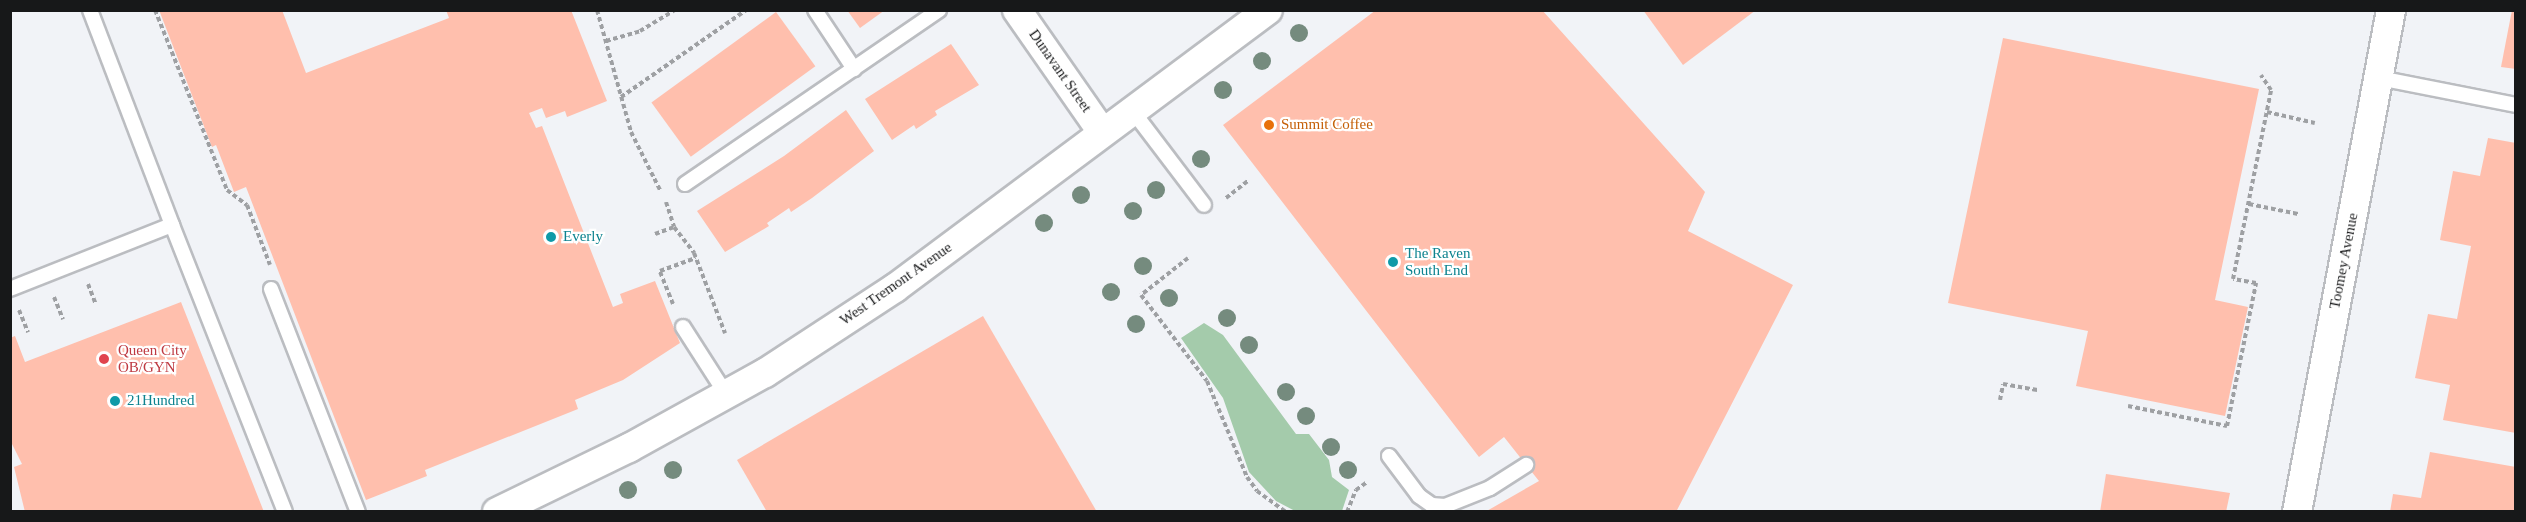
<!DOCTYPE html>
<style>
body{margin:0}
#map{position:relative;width:2526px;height:522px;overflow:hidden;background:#f1f3f7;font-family:"Times New Roman",serif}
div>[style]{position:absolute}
.green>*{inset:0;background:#a4cbab}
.building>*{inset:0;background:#ffbfad;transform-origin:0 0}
.path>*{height:4px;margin-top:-2px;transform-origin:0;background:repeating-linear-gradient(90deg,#9ea0a3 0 4.5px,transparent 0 7.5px)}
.roads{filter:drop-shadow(2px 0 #bbbdc1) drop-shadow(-2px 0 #bbbdc1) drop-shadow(0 2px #bbbdc1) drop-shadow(0 -2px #bbbdc1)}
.lane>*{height:14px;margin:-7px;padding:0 7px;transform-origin:7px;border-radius:7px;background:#fff}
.street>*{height:28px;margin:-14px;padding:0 14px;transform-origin:14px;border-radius:14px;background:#fff}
.trees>*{width:18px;height:18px;margin:-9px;border-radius:50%;background:#758b7e}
.dots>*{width:16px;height:16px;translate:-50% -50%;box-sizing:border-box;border:3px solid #fff;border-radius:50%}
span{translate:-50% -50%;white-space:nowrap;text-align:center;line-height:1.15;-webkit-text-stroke:4.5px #fff;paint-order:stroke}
.street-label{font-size:15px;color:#171819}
.food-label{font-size:15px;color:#c56008}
.left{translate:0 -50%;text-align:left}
.culture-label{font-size:15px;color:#0d838f}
.health-label{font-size:15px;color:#be3a42}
.frame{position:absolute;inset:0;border:12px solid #171819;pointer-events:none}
</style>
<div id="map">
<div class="green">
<div style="clip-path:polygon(1204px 323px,1223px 335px,1296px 434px,1309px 434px,1329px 460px,1332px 477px,1349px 490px,1342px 511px,1295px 511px,1276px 501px,1249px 472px,1223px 398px,1181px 338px)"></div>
</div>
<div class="building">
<div style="clip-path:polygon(159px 10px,282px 10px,306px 73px,449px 18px,446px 10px,571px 10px,607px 101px,567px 117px,565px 111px,546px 118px,542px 108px,529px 113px,536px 128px,542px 126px,613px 307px,623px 303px,620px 294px,655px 281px,680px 343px,623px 380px,575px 400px,578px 409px,425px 470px,427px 476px,366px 500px,246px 187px,234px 192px,216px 145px,212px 147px)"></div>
<div style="clip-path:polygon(847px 10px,885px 10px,860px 28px)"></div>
<div style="clip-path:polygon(1376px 10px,1542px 10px,1705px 192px,1688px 231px,1793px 285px,1676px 512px,1485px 512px,1539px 481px,1504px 437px,1479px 457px,1223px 125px)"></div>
<div style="clip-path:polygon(1643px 10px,1756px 10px,1683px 65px)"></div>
<div style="clip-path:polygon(2512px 10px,2516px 10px,2516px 69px,2501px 67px)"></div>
<div style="left:776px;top:12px;width:67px;height:154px;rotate:54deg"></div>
<div style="clip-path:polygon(2003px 38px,2259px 89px,2215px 300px,2248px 307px,2225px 416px,2076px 386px,2088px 331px,1948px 303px)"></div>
<div style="clip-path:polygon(951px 44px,979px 85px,935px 111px,937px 115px,916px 129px,914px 125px,892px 140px,865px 99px)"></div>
<div style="clip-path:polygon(846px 110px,874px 151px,812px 198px,791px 212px,789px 208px,767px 223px,769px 226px,725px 252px,697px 211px,784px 156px)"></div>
<div style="clip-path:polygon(2488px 138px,2516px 143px,2516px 433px,2443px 420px,2450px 385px,2415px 378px,2428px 314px,2457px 319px,2471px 246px,2440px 240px,2453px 171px,2480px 176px)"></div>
<div style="clip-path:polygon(181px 302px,264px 512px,25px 512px,14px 467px,22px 464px,10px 440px,10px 338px,15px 336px,25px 362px)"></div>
<div style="clip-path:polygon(983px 316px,1097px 512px,767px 512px,737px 460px)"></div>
<div style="clip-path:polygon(2430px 452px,2516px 467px,2516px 512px,2390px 512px,2393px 494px,2421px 498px)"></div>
<div style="clip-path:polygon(2106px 474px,2230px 493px,2226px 512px,2100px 512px)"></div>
</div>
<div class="path">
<div style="left:155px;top:10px;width:194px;rotate:68.2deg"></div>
<div style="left:227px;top:190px;width:25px;rotate:37deg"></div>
<div style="left:247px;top:205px;width:64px;rotate:69deg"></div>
<div style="left:597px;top:10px;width:127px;rotate:74.4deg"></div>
<div style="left:631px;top:132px;width:65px;rotate:63.4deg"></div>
<div style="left:606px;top:41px;width:35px;rotate:-16deg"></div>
<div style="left:640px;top:31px;width:41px;rotate:-31deg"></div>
<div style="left:621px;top:97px;width:152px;rotate:-34.8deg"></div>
<div style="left:2267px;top:112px;width:49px;rotate:12.9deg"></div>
<div style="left:1226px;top:198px;width:29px;rotate:-38deg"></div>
<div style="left:666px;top:202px;width:26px;rotate:72deg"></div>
<div style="left:674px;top:227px;width:33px;rotate:52deg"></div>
<div style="left:694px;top:253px;width:86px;rotate:68.8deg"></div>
<div style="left:2249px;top:204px;width:50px;rotate:11.5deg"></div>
<div style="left:655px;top:234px;width:20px;rotate:-20deg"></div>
<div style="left:1188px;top:258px;width:60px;rotate:141.8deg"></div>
<div style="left:1141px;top:295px;width:108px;rotate:52.5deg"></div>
<div style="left:1207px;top:381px;width:104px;rotate:67.4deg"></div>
<div style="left:1247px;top:477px;width:17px;rotate:54deg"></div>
<div style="left:1257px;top:491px;width:36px;rotate:36deg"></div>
<div style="left:88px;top:284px;width:22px;rotate:69deg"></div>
<div style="left:54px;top:297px;width:24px;rotate:68deg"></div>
<div style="left:673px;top:304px;width:35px;rotate:-112deg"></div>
<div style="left:660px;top:271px;width:38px;rotate:-20deg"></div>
<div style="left:19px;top:310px;width:24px;rotate:68deg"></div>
<div style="left:2000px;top:400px;width:16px;rotate:-79deg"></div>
<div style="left:2003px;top:384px;width:35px;rotate:10deg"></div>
<div style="left:2128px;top:406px;width:101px;rotate:11.4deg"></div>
<div style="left:2227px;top:426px;width:146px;rotate:-78.5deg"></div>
<div style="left:2256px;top:283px;width:23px;rotate:-170deg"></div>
<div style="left:2233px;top:279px;width:193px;rotate:-78.6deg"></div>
<div style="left:2271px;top:90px;width:18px;rotate:-124deg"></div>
<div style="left:1347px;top:512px;width:24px;rotate:-68deg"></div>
<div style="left:1356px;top:490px;width:14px;rotate:-36deg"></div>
</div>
<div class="roads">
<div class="lane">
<div style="left:90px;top:10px;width:230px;rotate:69.1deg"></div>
<div style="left:815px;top:10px;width:71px;rotate:56.5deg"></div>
<div style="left:2379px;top:78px;width:140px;rotate:11.1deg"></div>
<div style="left:1132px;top:110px;width:119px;rotate:52.8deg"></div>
<div style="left:685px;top:184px;width:308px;rotate:-34.4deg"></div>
<div style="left:10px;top:289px;width:174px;rotate:-21.6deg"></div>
<div style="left:172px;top:225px;width:308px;rotate:68.5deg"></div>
<div style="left:271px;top:289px;width:239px;rotate:68.7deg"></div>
<div style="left:683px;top:327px;width:80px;rotate:57.3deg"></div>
<div style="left:1389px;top:456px;width:50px;rotate:53.1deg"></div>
<div style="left:1419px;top:496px;width:16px;rotate:35deg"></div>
<div style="left:1432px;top:505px;width:13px;rotate:4deg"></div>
<div style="left:1445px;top:506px;width:48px;rotate:-21.8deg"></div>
<div style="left:1490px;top:488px;width:43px;rotate:-32.6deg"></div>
</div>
<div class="street">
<div style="left:1017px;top:10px;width:149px;rotate:55.1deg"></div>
<div style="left:497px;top:512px;width:147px;rotate:-25.9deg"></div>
<div style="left:629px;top:448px;width:155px;rotate:-28.9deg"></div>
<div style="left:765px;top:373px;width:155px;rotate:-33.2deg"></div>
<div style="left:895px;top:288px;width:465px;rotate:-36.7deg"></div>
<div style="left:2297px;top:512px;width:511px;rotate:-79.39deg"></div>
</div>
</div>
<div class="trees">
<div style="left:1299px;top:33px"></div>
<div style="left:1262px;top:61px"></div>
<div style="left:1223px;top:90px"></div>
<div style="left:1201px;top:159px"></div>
<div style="left:1156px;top:190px"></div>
<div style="left:1081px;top:195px"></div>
<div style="left:1133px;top:211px"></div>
<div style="left:1044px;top:223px"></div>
<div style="left:1143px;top:266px"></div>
<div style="left:1111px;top:292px"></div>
<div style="left:1169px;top:298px"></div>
<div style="left:1227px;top:318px"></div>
<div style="left:1136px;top:324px"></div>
<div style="left:1249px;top:345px"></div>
<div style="left:1286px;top:392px"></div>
<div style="left:1306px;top:416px"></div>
<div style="left:1331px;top:447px"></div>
<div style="left:673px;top:470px"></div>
<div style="left:1348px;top:470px"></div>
<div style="left:628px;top:490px"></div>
</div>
<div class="dots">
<div style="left:1269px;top:125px;background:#e8710a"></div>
<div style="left:551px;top:237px;background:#0f9aa8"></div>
<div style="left:1393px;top:262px;background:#0f9aa8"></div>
<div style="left:104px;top:359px;background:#e0444e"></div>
<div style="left:115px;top:401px;background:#0f9aa8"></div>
</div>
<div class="street-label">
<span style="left:1060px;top:71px;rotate:55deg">Dunavant Street</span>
<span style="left:2344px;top:261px;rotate:-79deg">Toomey Avenue</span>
<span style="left:896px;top:284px;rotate:-35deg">West Tremont Avenue</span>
</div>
<div class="food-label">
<span class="left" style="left:1281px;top:125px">Summit Coffee</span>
</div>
<div class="culture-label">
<span class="left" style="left:563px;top:237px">Everly</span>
<span class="left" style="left:1405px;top:262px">The Raven<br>South End</span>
<span class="left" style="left:127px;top:401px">21Hundred</span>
</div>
<div class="health-label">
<span class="left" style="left:118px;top:359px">Queen City<br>OB/GYN</span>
</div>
<div class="frame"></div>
</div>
